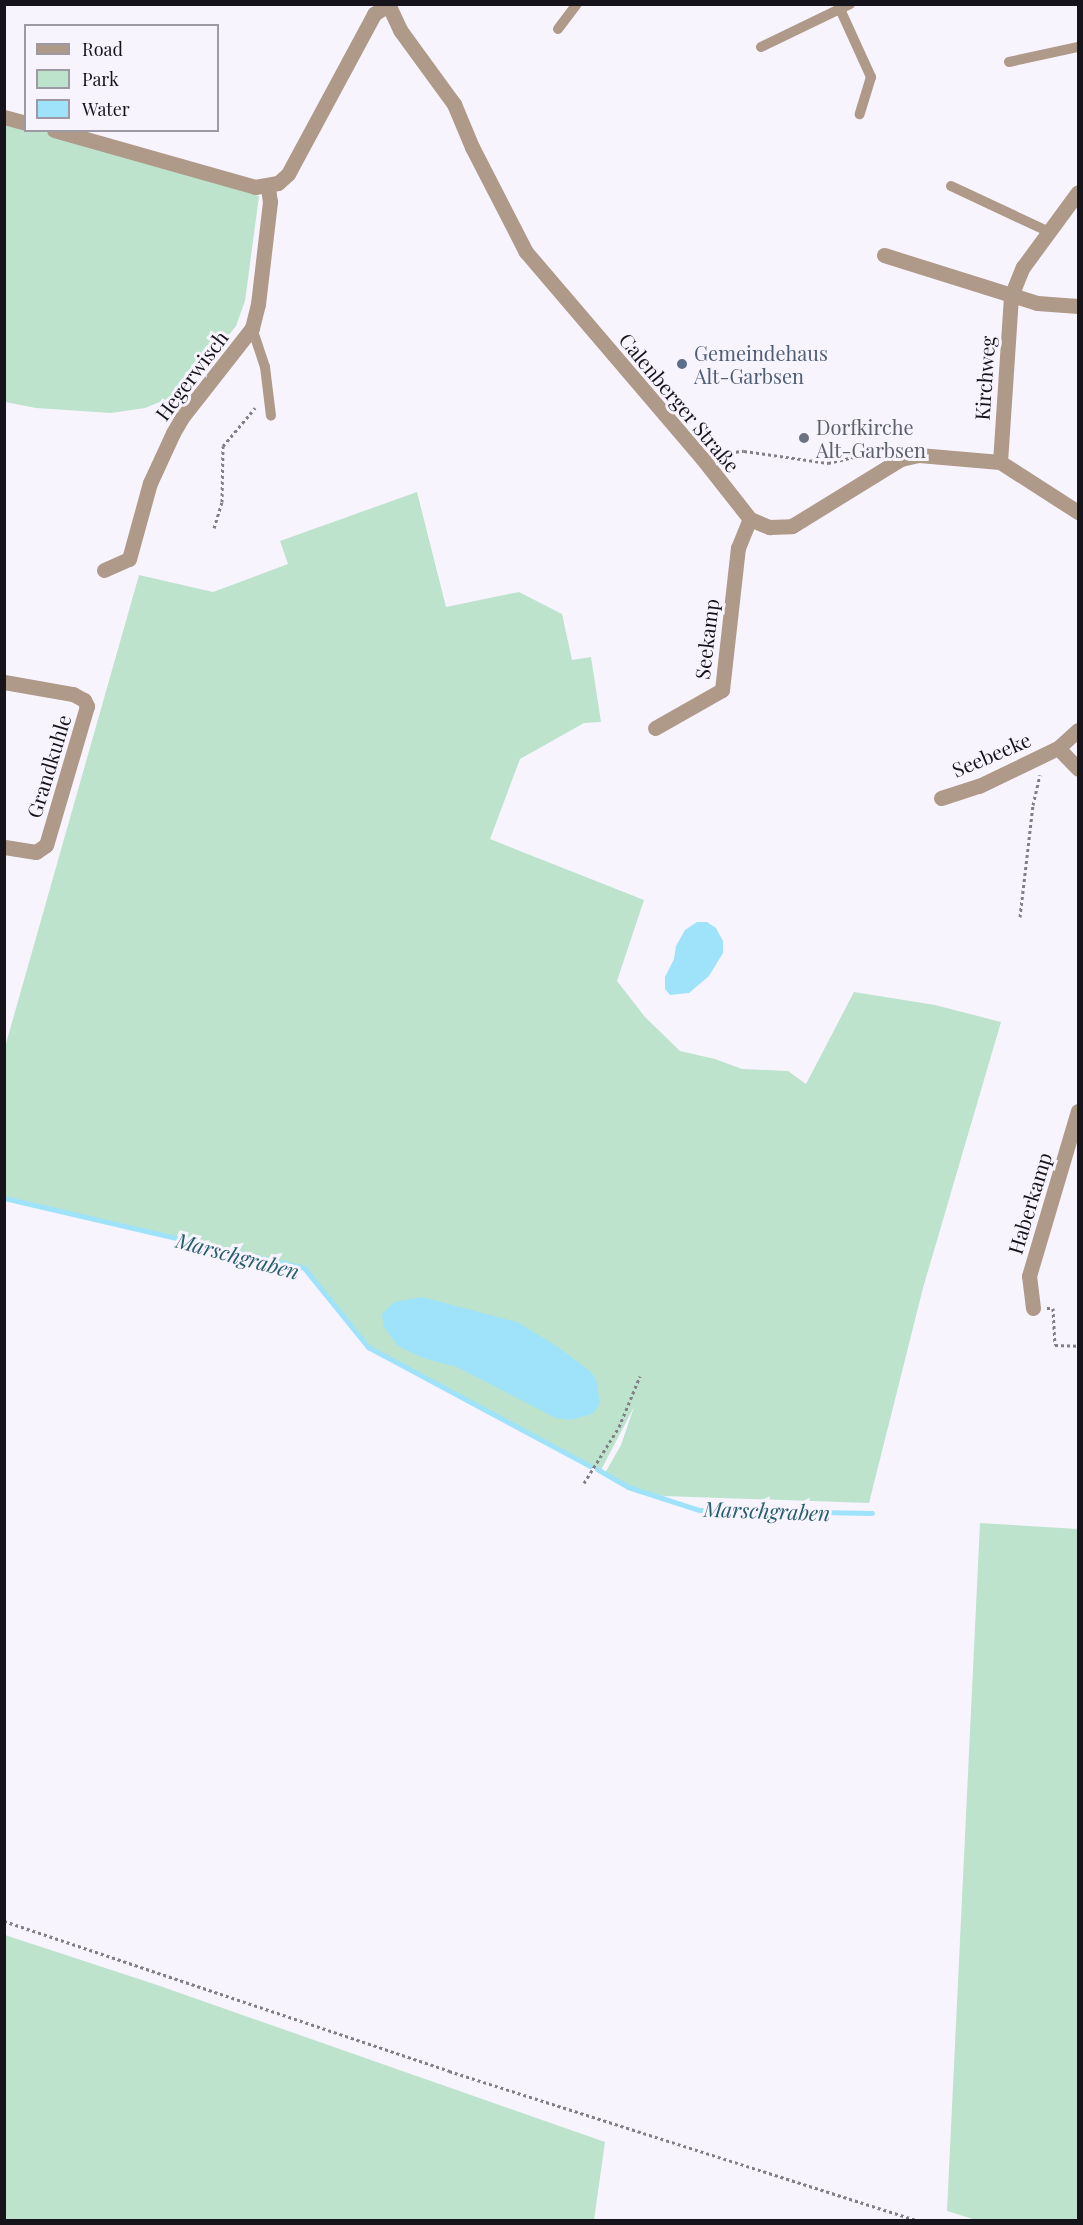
<!DOCTYPE html>
<meta charset="utf-8">
<style>
body{margin:0}
#map{position:relative;width:1083px;height:2225px;overflow:hidden;background:#f8f4fe;font-family:"Playfair Display",serif}
div>[style]{position:absolute}
.green>*{inset:0;background:#bde3cd}
.water>*{inset:0;background:#9ee3fa}
.stream>*{height:5px;margin:-2.5px;padding:0 2.5px;transform-origin:2.5px;border-radius:2.5px;background:#9ee3fa}
.path>*{height:3px;margin-top:-1.5px;transform-origin:0;background:repeating-linear-gradient(90deg,#827f87 0 3px,transparent 0 6px)}
.service>*{height:10px;margin:-5px;padding:0 5px;transform-origin:5px;border-radius:5px;background:#af9989}
.minor>*{height:15px;margin:-7.5px;padding:0 7.5px;transform-origin:7.5px;border-radius:7.5px;background:#af9989}
.dots>*{width:16px;height:16px;translate:-50% -50%;box-sizing:border-box;border:3px solid #f8f4fe;border-radius:50%}
span{translate:-50% -50%;white-space:nowrap;text-align:center;line-height:1.15;-webkit-text-stroke:6px #f8f4fe;paint-order:stroke}
.service-label{font-size:20px;color:#4e5e75}
.left{translate:0 -50%;text-align:left}
.street-label{font-size:20px;color:#16141a}
.worship-label{font-size:20px;color:#5b616d}
.water-label{font-size:21px;color:#275e6f;font-style:italic}
.frame{position:absolute;inset:0;border:6px solid #16141a;pointer-events:none}
.legend{position:absolute;left:24px;top:24px;width:195px;height:108px;box-sizing:border-box;background:#f8f4fe;border:2px solid #9e9aa3;margin:0;padding:8px 10px;list-style:none;font-size:18px;color:#16141a}
.legend li{display:flex;align-items:center;gap:12px;height:30px}
.legend b{width:30px;border:2px solid #9e9aa3}
</style>
<div id="map">
<div class="green">
<div style="clip-path:polygon(4px 119px,25px 126px,26px 130px,42px 131px,259px 196px,245px 301px,236px 326px,218px 349px,172px 397px,145px 408px,111px 413px,36px 408px,5px 402px)"></div>
<div style="clip-path:polygon(417px 492px,446px 607px,519px 592px,562px 614px,572px 660px,591px 657px,601px 722px,584px 723px,520px 759px,490px 839px,644px 900px,617px 981px,645px 1017px,680px 1051px,715px 1059px,742px 1069px,788px 1071px,806px 1084px,854px 992px,935px 1005px,1001px 1022px,923px 1288px,869px 1503px,663px 1496px,628px 1487px,605px 1473px,621px 1445px,634px 1407px,601px 1470px,368px 1347px,304px 1268px,5px 1198px,5px 1047px,139px 575px,213px 592px,288px 564px,280px 541px)"></div>
<div style="clip-path:polygon(980px 1523px,1078px 1529px,1078px 2220px,976px 2220px,947px 2211px)"></div>
<div style="clip-path:polygon(5px 1935px,157px 1985px,605px 2142px,594px 2220px,5px 2220px)"></div>
</div>
<div class="water">
<div style="clip-path:polygon(697px 922px,707px 922px,716px 928px,723px 941px,723px 953px,709px 976px,689px 993px,670px 995px,665px 989px,665px 977px,674px 959px,676px 946px,685px 930px)"></div>
<div style="clip-path:polygon(422px 1297px,517px 1322px,555px 1345px,590px 1371px,596px 1379px,600px 1403px,596px 1410px,592px 1414px,570px 1420px,556px 1418px,457px 1367px,423px 1358px,398px 1346px,384px 1327px,382px 1314px,394px 1302px)"></div>
</div>
<div class="stream">
<div style="left:4px;top:1198px;width:308px;rotate:13.1deg"></div>
<div style="left:304px;top:1268px;width:102px;rotate:51deg"></div>
<div style="left:368px;top:1347px;width:252px;rotate:28.2deg"></div>
<div style="left:597px;top:1469px;width:36px;rotate:30deg"></div>
<div style="left:628px;top:1487px;width:75px;rotate:17.9deg"></div>
<div style="left:699px;top:1510px;width:173px;rotate:1deg"></div>
</div>
<div class="path">
<div style="left:718px;top:454px;width:26px;rotate:-7deg"></div>
<div style="left:744px;top:451px;width:85px;rotate:8.1deg"></div>
<div style="left:828px;top:463px;width:53px;rotate:-13deg"></div>
<div style="left:214px;top:528px;width:27px;rotate:-73deg"></div>
<div style="left:222px;top:502px;width:56px;rotate:-89deg"></div>
<div style="left:223px;top:446px;width:50px;rotate:-49.9deg"></div>
<div style="left:1020px;top:917px;width:113px;rotate:-83.4deg"></div>
<div style="left:1033px;top:805px;width:31px;rotate:-77deg"></div>
<div style="left:1047px;top:1308px;width:6px"></div>
<div style="left:1053px;top:1308px;width:37px;rotate:87deg"></div>
<div style="left:1055px;top:1345px;width:23px;rotate:2deg"></div>
<div style="left:584px;top:1483px;width:66px;rotate:-58deg"></div>
<div style="left:619px;top:1427px;width:55px;rotate:-67.6deg"></div>
<div style="left:4px;top:1921px;width:470px;rotate:18.6deg"></div>
<div style="left:449px;top:2071px;width:491px;rotate:17.7deg"></div>
</div>
<div class="service">
<div style="left:840px;top:9px;width:75px;rotate:65.5deg"></div>
<div style="left:871px;top:77px;width:39px;rotate:107deg"></div>
<div style="left:558px;top:29px;width:31px;rotate:-53deg"></div>
<div style="left:761px;top:47px;width:99px;rotate:-25.8deg"></div>
<div style="left:1009px;top:62px;width:71px;rotate:-12.3deg"></div>
<div style="left:951px;top:186px;width:108px;rotate:25.1deg"></div>
<div style="left:252px;top:328px;width:41px;rotate:71.6deg"></div>
<div style="left:265px;top:367px;width:49px;rotate:83deg"></div>
</div>
<div class="minor">
<div style="left:388px;top:4px;width:29px;rotate:65deg"></div>
<div style="left:400px;top:30px;width:92px;rotate:53.9deg"></div>
<div style="left:454px;top:104px;width:47px;rotate:67.3deg"></div>
<div style="left:472px;top:147px;width:118px;rotate:62.8deg"></div>
<div style="left:526px;top:252px;width:271px;rotate:49.5deg"></div>
<div style="left:702px;top:458px;width:78px;rotate:51.8deg"></div>
<div style="left:750px;top:519px;width:21px;rotate:23deg"></div>
<div style="left:769px;top:527px;width:23px;rotate:-2deg"></div>
<div style="left:792px;top:526px;width:128px;rotate:-31.6deg"></div>
<div style="left:901px;top:459px;width:18px;rotate:-13deg"></div>
<div style="left:919px;top:455px;width:81px;rotate:4.9deg"></div>
<div style="left:1000px;top:462px;width:93px;rotate:32.7deg"></div>
<div style="left:4px;top:117px;width:23px;rotate:15deg"></div>
<div style="left:54px;top:130px;width:209px;rotate:15.8deg"></div>
<div style="left:255px;top:187px;width:23px;rotate:-10deg"></div>
<div style="left:278px;top:183px;width:13px;rotate:-42deg"></div>
<div style="left:288px;top:174px;width:182px;rotate:-61.7deg"></div>
<div style="left:374px;top:14px;width:17px;rotate:-33deg"></div>
<div style="left:884px;top:255px;width:160px;rotate:17.4deg"></div>
<div style="left:1037px;top:303px;width:41px;rotate:4.2deg"></div>
<div style="left:1000px;top:462px;width:166px;rotate:-86.2deg"></div>
<div style="left:1011px;top:296px;width:31px;rotate:-68deg"></div>
<div style="left:1023px;top:267px;width:93px;rotate:-53.7deg"></div>
<div style="left:104px;top:570px;width:27px;rotate:-24deg"></div>
<div style="left:129px;top:559px;width:79px;rotate:-74.6deg"></div>
<div style="left:150px;top:483px;width:55px;rotate:-65.3deg"></div>
<div style="left:173px;top:433px;width:20px;rotate:-60deg"></div>
<div style="left:183px;top:416px;width:112px;rotate:-51.9deg"></div>
<div style="left:252px;top:328px;width:25px;rotate:-76deg"></div>
<div style="left:258px;top:304px;width:103px;rotate:-83.3deg"></div>
<div style="left:270px;top:202px;width:15px;rotate:-98deg"></div>
<div style="left:4px;top:682px;width:70px;rotate:9.9deg"></div>
<div style="left:73px;top:694px;width:13px;rotate:29deg"></div>
<div style="left:84px;top:700px;width:7px;rotate:63deg"></div>
<div style="left:87px;top:706px;width:145px;rotate:106.4deg"></div>
<div style="left:46px;top:845px;width:12px;rotate:145deg"></div>
<div style="left:36px;top:852px;width:32px;rotate:-171deg"></div>
<div style="left:655px;top:728px;width:77px;rotate:-29.6deg"></div>
<div style="left:722px;top:690px;width:143px;rotate:-83.6deg"></div>
<div style="left:738px;top:548px;width:31px;rotate:-68deg"></div>
<div style="left:1058px;top:748px;width:29px;rotate:46deg"></div>
<div style="left:941px;top:798px;width:40px;rotate:-18deg"></div>
<div style="left:979px;top:786px;width:88px;rotate:-25.7deg"></div>
<div style="left:1058px;top:748px;width:27px;rotate:-42deg"></div>
<div style="left:1033px;top:1308px;width:32px;rotate:-97deg"></div>
<div style="left:1029px;top:1276px;width:172px;rotate:-73.5deg"></div>
</div>
<div class="dots">
<div style="left:682px;top:364px;background:#5c6f8a"></div>
<div style="left:804px;top:438px;background:#6b7280"></div>
</div>
<div class="service-label">
<span class="left" style="left:694px;top:364px">Gemeindehaus<br>Alt-Garbsen</span>
</div>
<div class="street-label">
<span style="left:191px;top:375px;rotate:-53deg">Hegerwisch</span>
<span style="left:984px;top:378px;rotate:-86deg">Kirchweg</span>
<span style="left:680px;top:402px;rotate:50deg">Calenberger Straße</span>
<span style="left:706px;top:639px;rotate:-83deg">Seekamp</span>
<span style="left:991px;top:754px;rotate:-23deg">Seebeeke</span>
<span style="left:48px;top:766px;rotate:-73deg">Grandkuhle</span>
<span style="left:1029px;top:1203px;rotate:-73deg">Haberkamp</span>
</div>
<div class="worship-label">
<span class="left" style="left:816px;top:438px">Dorfkirche<br>Alt-Garbsen</span>
</div>
<div class="water-label">
<span style="left:238px;top:1255px;rotate:15deg">Marschgraben</span>
<span style="left:767px;top:1510px;rotate:2deg">Marschgraben</span>
</div>
<div class="frame"></div>
<ul class="legend">
<li><b style="height:8px;background:#af9989"></b>Road</li>
<li><b style="height:16px;background:#bde3cd"></b>Park</li>
<li><b style="height:16px;background:#9ee3fa"></b>Water</li>
</ul>
</div>
